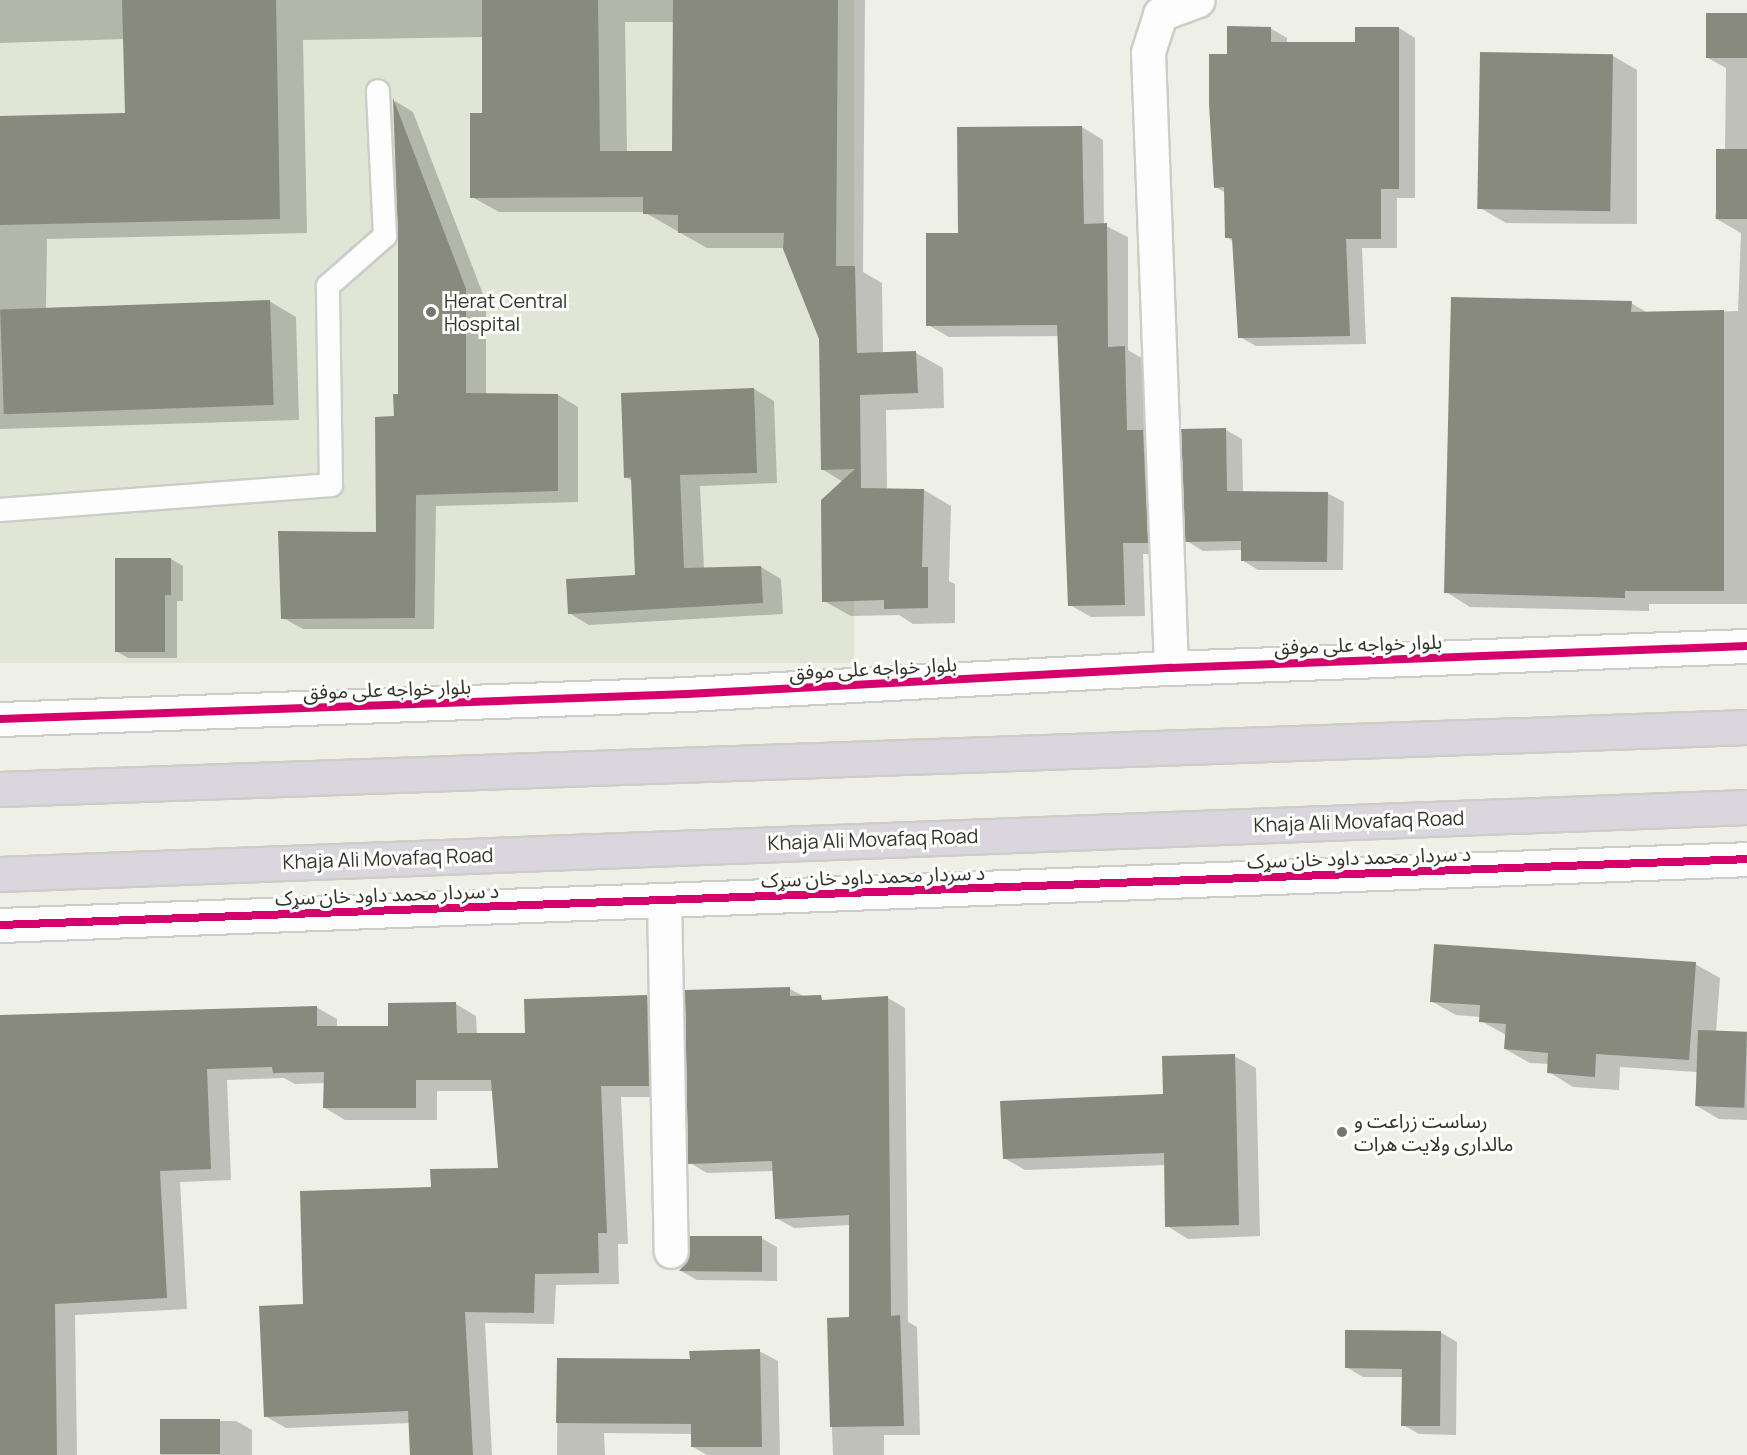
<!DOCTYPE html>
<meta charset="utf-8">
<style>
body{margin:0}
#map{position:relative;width:1747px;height:1455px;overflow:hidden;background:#eef0e8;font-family:Manrope,"Noto Sans Arabic",sans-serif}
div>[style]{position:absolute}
.built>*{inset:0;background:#e0e5d5;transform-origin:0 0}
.shadow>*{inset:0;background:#0003}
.building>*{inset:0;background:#878a7d;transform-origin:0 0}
.roads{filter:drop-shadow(2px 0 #cbcdc6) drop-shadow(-2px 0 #cbcdc6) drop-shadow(0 2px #cbcdc6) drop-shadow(0 -2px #cbcdc6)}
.lane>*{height:22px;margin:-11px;padding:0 11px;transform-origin:11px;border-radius:11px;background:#fcfdfc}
.street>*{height:33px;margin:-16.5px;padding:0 16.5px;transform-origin:16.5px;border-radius:16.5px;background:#fcfdfc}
.secondary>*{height:33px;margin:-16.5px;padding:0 16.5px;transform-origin:16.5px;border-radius:16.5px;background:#fcfdfc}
.highway>*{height:33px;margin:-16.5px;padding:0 16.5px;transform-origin:16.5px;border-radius:16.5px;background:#dbd6de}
.cycleway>*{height:8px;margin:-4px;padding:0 4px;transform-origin:4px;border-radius:4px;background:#d6006c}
.dots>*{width:16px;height:16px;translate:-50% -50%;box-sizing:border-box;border:3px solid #fefffc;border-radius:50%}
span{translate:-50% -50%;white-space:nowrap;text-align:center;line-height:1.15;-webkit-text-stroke:6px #fefffc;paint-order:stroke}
.poi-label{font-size:20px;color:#33352f}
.left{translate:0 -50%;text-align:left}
.street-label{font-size:20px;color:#33352f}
</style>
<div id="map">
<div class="built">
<div style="left:0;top:0;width:854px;height:663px"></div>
</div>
<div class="shadow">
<div style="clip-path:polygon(evenodd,0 0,865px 0,863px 272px,882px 283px,883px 354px,916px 353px,943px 368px,944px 408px,886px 410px,887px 490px,924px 490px,951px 506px,949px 581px,955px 584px,955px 623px,913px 624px,899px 615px,851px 616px,824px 601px,843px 482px,822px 469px,820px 338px,784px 248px,707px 248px,644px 212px,499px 212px,472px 197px,483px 115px,483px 37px,303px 40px,307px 233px,47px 239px,46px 308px,269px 301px,296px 317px,299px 420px,0 429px,0 118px,127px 115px,125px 39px,0 43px,0 0,625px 22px,674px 22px,673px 153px,627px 153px,625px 22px)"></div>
<div style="clip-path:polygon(1747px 15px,1747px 604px,1649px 604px,1649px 611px,1470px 607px,1446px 592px,1631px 303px,1648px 313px,1738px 311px,1741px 233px,1715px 218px,1725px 151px,1726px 68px,1708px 58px)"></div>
<div style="clip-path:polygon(1270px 28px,1287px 38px,1287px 43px,1356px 43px,1356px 28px,1399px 28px,1415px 38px,1415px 198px,1397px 198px,1397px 248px,1362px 248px,1366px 344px,1256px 346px,1240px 337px,1234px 242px,1226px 237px,1226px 193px,1215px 187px,1228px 56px)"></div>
<div style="clip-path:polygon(1613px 56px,1637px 70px,1637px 224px,1506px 223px,1482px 209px)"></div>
<div style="clip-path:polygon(395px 101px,413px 112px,486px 302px,486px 395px,558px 395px,578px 407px,578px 502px,436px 506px,434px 629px,303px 629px,283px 618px,377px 533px,399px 395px,400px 235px)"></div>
<div style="clip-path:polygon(1082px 127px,1103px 140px,1104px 225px,1128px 237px,1128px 350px,1145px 360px,1168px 554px,1143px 554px,1145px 616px,1091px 617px,1070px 605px,1059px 336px,949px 337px,928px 325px,960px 235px)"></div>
<div style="clip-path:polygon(754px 389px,774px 401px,777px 483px,700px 486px,704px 569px,761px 567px,781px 579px,783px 614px,589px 625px,569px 613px,636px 576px,633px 481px,625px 477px)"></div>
<div style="clip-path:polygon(1226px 430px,1242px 439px,1243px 492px,1327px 493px,1344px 502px,1343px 570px,1258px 570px,1242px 560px,1242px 550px,1203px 551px,1187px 541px)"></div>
<div style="clip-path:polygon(171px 559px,183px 566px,183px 601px,177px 601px,177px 658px,128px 658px,116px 651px)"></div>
<div style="clip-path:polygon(1695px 964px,1720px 978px,1716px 1032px,1747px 1034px,1747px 1120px,1719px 1119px,1695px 1105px,1697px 1072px,1620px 1067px,1619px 1090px,1573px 1087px,1549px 1072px,1549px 1064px,1530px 1063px,1505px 1049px,1506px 1035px,1481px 1021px,1481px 1017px,1456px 1015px,1431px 1001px)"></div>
<div style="clip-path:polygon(790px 989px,805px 997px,828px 1001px,888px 998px,905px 1008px,908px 1322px,917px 1327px,920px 1435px,884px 1435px,884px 1455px,833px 1455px,828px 1319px,850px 1318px,850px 1225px,794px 1228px,776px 1218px,774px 1171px,707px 1173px,690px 1163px)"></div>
<div style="clip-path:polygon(647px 996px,667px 1008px,669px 1097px,621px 1097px,628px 1244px,618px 1244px,619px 1284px,556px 1285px,554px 1324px,485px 1323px,492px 1455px,412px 1455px,410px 1423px,286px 1428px,265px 1416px,305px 1305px,432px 1189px,499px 1169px,493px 1091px,437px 1091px,437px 1120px,345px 1120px,325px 1108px,325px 1083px,295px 1084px,284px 1078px,227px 1080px,231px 1180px,180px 1182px,187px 1309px,75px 1315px,77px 1455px,0 1455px,0 1018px,316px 1007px,337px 1019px,337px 1027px,389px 1027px,456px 1004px,476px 1016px,477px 1035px,527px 1035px)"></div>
<div style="clip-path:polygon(1234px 1056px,1256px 1068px,1260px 1236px,1188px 1239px,1167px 1226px,1166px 1165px,1025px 1170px,1004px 1158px,1164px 1096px)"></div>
<div style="clip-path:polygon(761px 1238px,777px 1247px,777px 1281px,697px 1280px,681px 1271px)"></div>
<div style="clip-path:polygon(1440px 1332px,1457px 1342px,1456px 1435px,1419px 1434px,1403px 1425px,1403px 1377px,1363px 1377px,1346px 1367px)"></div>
<div style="clip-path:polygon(759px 1351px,778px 1361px,780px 1455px,707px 1455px,693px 1447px,692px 1434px,604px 1433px,605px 1455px,557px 1455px,558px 1360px,691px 1361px)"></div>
<div style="clip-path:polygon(161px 1421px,236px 1421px,252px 1430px,252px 1455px,161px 1455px)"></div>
</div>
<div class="building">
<div style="clip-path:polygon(122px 0,276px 0,280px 219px,0 225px,0 116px,125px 113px)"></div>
<div style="clip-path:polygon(482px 0,598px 0,600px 151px,672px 151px,673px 0,838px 0,836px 266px,855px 266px,857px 353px,916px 351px,918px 393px,860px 395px,861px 488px,924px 489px,922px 567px,928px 567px,928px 608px,884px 609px,884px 600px,822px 602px,821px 500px,855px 469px,821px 470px,819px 339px,783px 249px,784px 233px,678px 233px,678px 215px,643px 214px,643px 197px,470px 198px,470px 113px,482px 113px)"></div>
<div style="left:1747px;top:13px;width:45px;height:41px;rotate:90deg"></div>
<div style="clip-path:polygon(1227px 26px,1271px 27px,1271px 42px,1355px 42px,1355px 27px,1399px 27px,1399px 189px,1381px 189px,1381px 239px,1346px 239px,1350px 336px,1238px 338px,1232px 238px,1225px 238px,1224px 187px,1214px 188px,1209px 104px,1209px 54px,1227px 54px)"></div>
<div style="left:1480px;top:52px;width:133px;height:157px;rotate:1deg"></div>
<div style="clip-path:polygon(393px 98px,466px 289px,466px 393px,558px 394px,558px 491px,416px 495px,415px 618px,281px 619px,278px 531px,376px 532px,375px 417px,394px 416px,393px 394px,398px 394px,398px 235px)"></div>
<div style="clip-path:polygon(1082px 126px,1084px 224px,1107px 223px,1108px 347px,1125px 346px,1127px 430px,1143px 430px,1148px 543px,1123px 543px,1125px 605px,1068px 606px,1057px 325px,926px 326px,926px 233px,958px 233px,957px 127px)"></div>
<div style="left:1716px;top:149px;width:31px;height:70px"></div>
<div style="clip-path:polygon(1451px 297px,1632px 301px,1631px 312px,1724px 310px,1724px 591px,1625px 591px,1625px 598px,1444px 593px)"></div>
<div style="left:270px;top:300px;width:105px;height:270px;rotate:88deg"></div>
<div style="clip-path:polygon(754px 388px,757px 473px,680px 475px,684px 568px,761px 566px,763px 603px,568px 614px,566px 579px,635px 575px,631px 477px,624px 478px,621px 393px)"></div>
<div style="clip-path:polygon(1226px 428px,1227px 491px,1328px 492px,1327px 562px,1241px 561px,1241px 541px,1185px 542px,1181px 429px)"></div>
<div style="clip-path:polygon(115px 558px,171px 558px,171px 595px,165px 595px,165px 652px,115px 652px)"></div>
<div style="clip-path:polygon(1434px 944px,1696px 962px,1689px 1060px,1596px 1054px,1595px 1077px,1547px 1073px,1548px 1053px,1504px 1049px,1506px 1024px,1479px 1022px,1480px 1005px,1430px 1002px)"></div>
<div style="clip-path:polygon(790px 987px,790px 996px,821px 995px,822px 1000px,888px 996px,891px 1316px,900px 1315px,904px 1426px,830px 1427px,827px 1318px,849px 1317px,849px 1215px,775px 1219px,772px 1161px,688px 1164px,685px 990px)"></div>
<div style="clip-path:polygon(647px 995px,649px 1086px,601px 1086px,607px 1233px,598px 1233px,599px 1273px,535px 1274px,534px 1313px,465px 1312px,473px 1455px,410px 1455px,408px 1411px,264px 1417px,259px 1306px,303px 1304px,300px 1191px,431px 1187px,430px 1169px,498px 1168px,491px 1080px,416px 1080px,416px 1108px,323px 1108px,324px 1072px,273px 1073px,272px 1067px,207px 1069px,211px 1169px,160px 1171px,167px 1298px,55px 1304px,57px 1455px,0 1455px,0 1015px,317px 1006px,317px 1026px,388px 1026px,388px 1003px,456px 1002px,457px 1033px,525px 1033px,524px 999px)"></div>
<div style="left:1698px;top:1030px;width:49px;height:76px;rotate:2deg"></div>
<div style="clip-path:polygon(1235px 1054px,1239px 1225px,1165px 1227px,1164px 1153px,1003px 1159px,1000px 1101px,1163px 1094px,1162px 1056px)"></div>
<div style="clip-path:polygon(689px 1236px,762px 1236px,762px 1272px,679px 1271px,688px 1260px)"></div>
<div style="clip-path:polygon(1345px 1330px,1441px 1331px,1440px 1426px,1401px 1426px,1402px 1369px,1345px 1368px)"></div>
<div style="clip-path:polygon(760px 1349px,762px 1447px,691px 1447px,691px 1424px,556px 1423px,557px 1358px,690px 1359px,689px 1351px)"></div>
<div style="left:160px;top:1419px;width:60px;height:35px"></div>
</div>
<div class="roads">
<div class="lane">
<div style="left:0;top:510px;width:332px;rotate:-4.3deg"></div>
<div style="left:331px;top:485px;width:199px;rotate:-90.9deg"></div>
<div style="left:328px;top:286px;width:76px;rotate:-41.3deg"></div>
<div style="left:385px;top:236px;width:145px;rotate:-92.8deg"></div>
</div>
<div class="street">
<div style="left:1171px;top:668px;width:616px;rotate:-92.14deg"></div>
<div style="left:1148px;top:52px;width:40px;rotate:-72deg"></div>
<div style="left:1160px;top:14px;width:40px;rotate:-20.2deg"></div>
<div style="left:664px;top:900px;width:351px;rotate:88.9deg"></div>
</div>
<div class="secondary">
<div style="left:0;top:719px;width:687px;rotate:-2.08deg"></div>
<div style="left:687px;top:694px;width:485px;rotate:-3.1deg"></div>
<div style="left:1171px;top:668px;width:576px;rotate:-2.19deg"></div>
<div style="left:0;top:925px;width:1748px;rotate:-2.16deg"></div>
</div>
<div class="highway">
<div style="left:0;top:789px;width:1748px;rotate:-2.03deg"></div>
<div style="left:0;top:874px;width:1748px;rotate:-2.2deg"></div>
</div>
</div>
<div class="cycleway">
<div style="left:0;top:719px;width:687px;rotate:-2.08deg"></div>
<div style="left:687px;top:694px;width:485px;rotate:-3.1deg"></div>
<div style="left:1171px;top:668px;width:576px;rotate:-2.19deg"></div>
<div style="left:0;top:925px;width:1748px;rotate:-2.16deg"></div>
</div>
<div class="dots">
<div style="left:431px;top:312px;background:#747670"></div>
<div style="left:1342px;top:1132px;background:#747670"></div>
</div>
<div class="poi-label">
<span class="left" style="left:444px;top:312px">Herat Central<br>Hospital</span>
<span class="left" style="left:1354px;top:1132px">رساست زراعت و<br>مالداری ولایت هرات</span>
</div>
<div class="street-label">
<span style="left:1358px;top:644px;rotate:-2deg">بلوار خواجه علی موفق</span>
<span style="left:873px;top:668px;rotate:-3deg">بلوار خواجه علی موفق</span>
<span style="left:387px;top:689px;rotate:-2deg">بلوار خواجه علی موفق</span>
<span style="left:1359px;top:821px;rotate:-2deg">Khaja Ali Movafaq Road</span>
<span style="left:873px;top:839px;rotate:-2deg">Khaja Ali Movafaq Road</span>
<span style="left:1359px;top:857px;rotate:-2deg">د سردار محمد داود خان سړک</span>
<span style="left:388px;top:858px;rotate:-2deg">Khaja Ali Movafaq Road</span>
<span style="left:873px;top:876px;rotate:-2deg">د سردار محمد داود خان سړک</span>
<span style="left:387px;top:894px;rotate:-2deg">د سردار محمد داود خان سړک</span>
</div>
</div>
